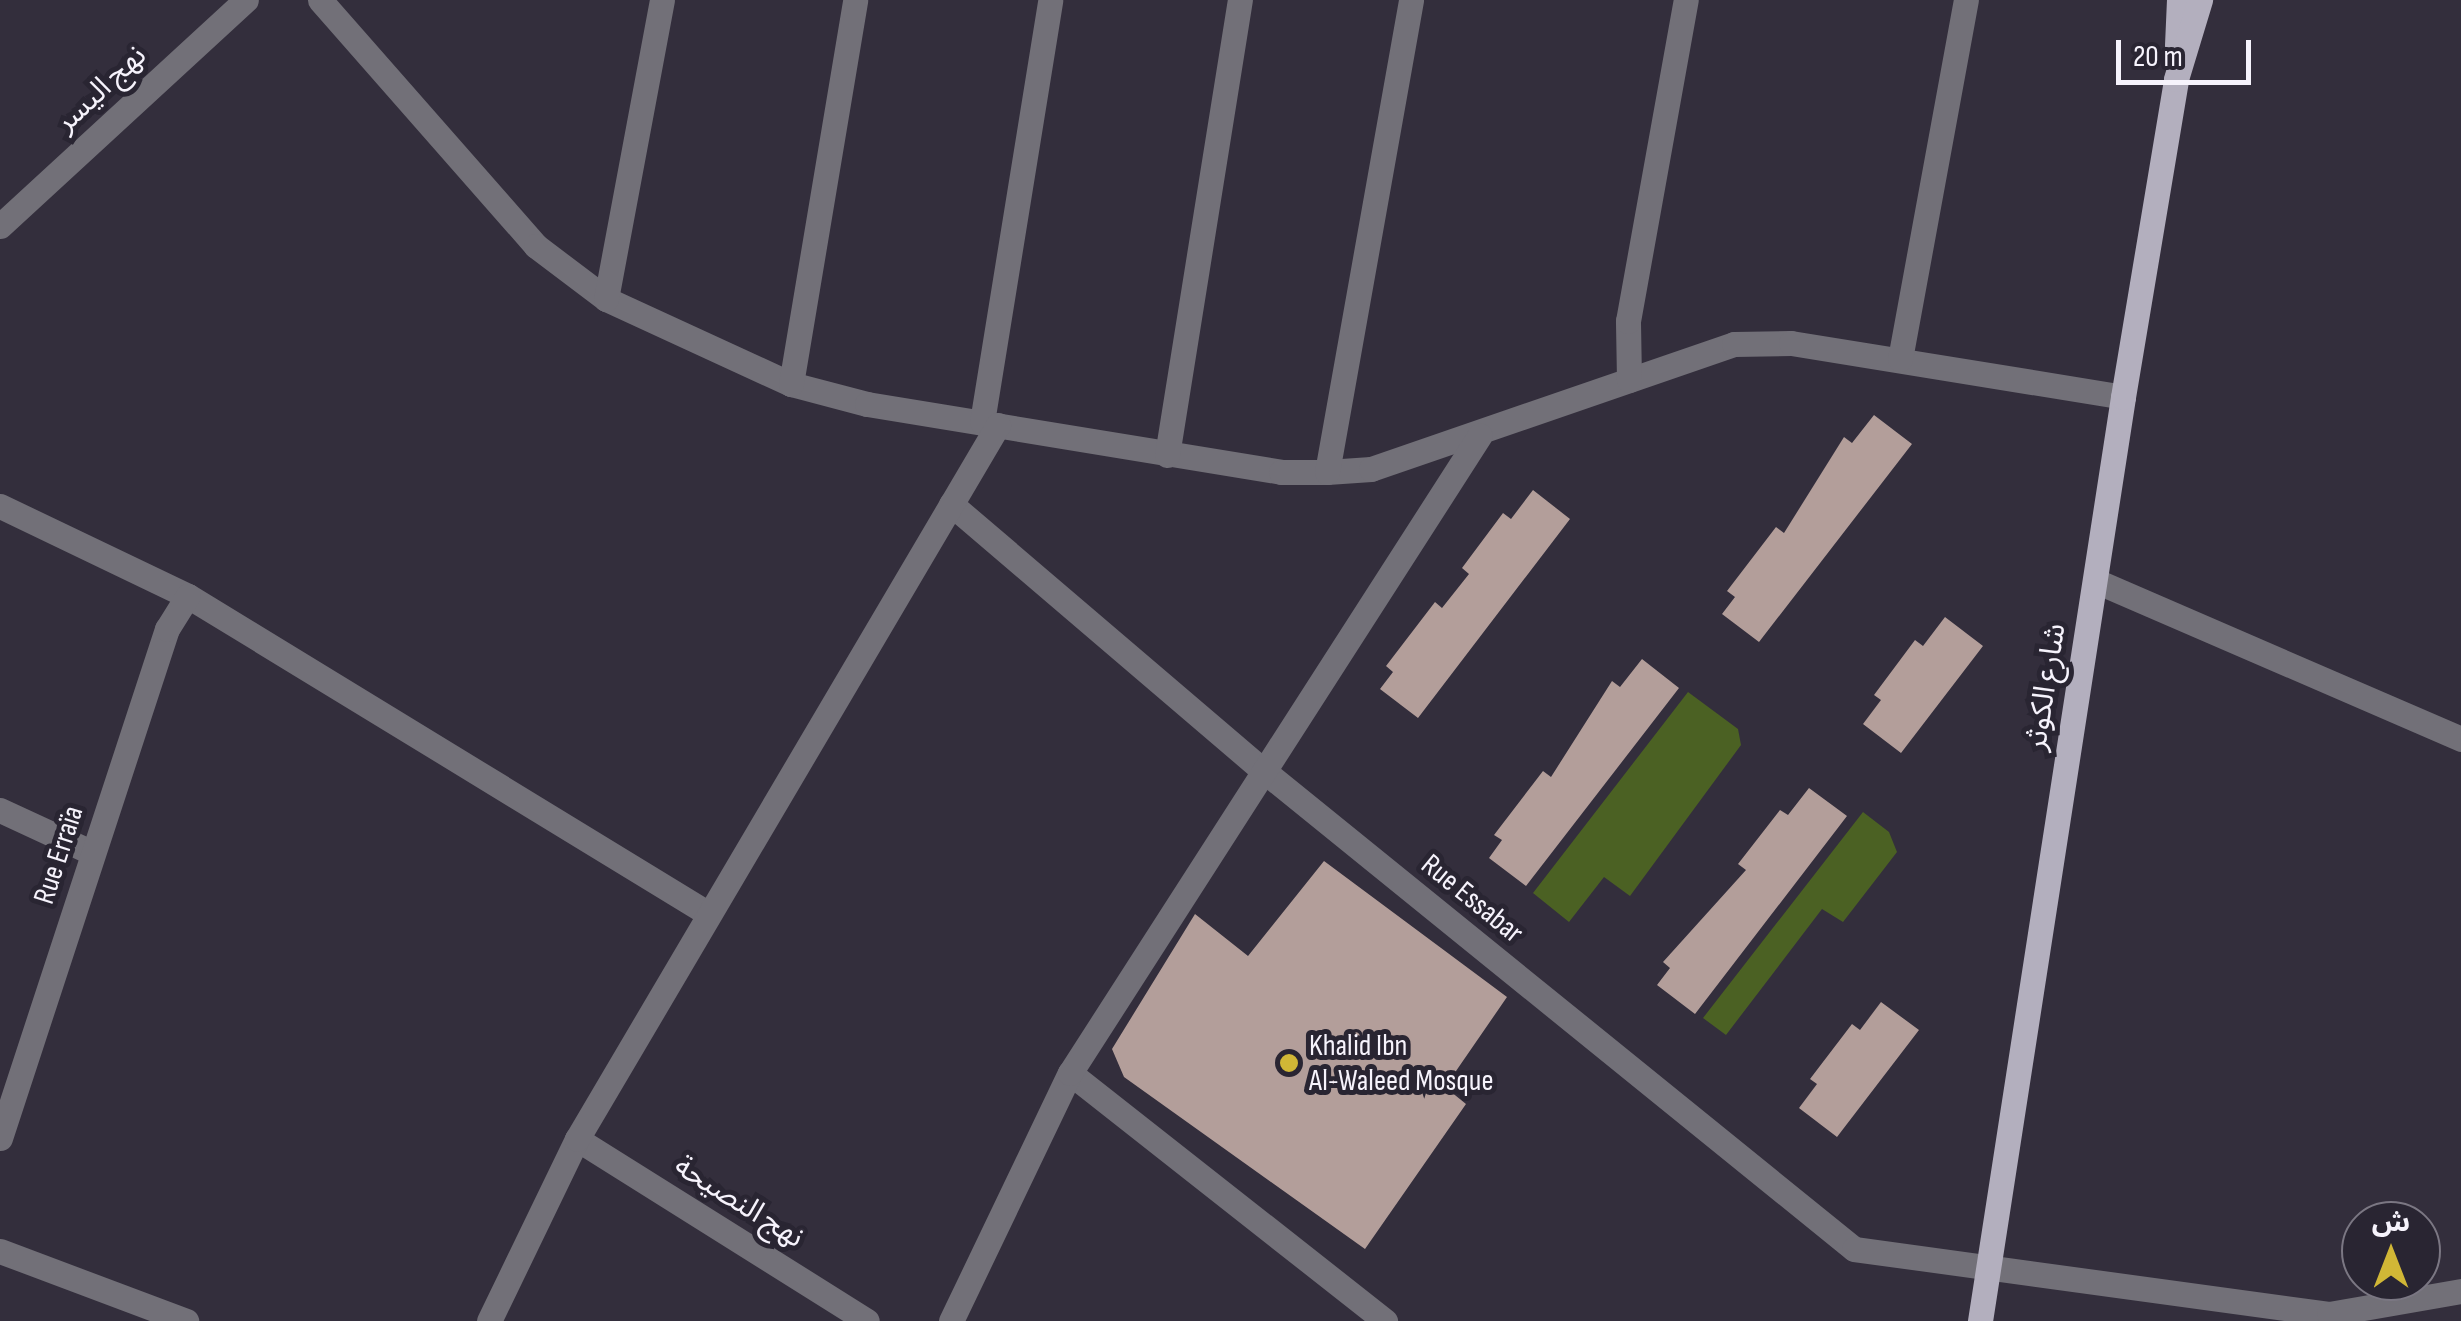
<!DOCTYPE html>
<meta charset="utf-8">
<style>
body{margin:0}
#map{position:relative;width:2461px;height:1321px;overflow:hidden;background:#332e3c;font-family:"Sofia Sans Condensed","Noto Sans Arabic",sans-serif}
div>[style]{position:absolute}
.green>*{inset:0;background:#4b6123}
.building>*{inset:0;background:#b39e9a}
.minor>*{height:25px;margin:-12.5px;padding:0 12.5px;transform-origin:12.5px;border-radius:12.5px;background:#727078}
.major>*{height:25px;margin:-12.5px;padding:0 12.5px;transform-origin:12.5px;border-radius:12.5px;background:#b3afbe}
.dots>*{width:28px;height:28px;translate:-50% -50%;box-sizing:border-box;border:5px solid #292532;border-radius:50%}
span{translate:-50% -50%;white-space:nowrap;text-align:center;line-height:1.15;-webkit-text-stroke:10px #292532;paint-order:stroke}
.street-label{font-size:30px;color:#f6f3fc}
.poi-label{font-size:30px;color:#f6f3fc}
.left{translate:0 -50%;text-align:left}
.north{position:absolute;left:2341px;top:1201px;width:100px;height:100px;box-sizing:border-box;background:#292532;border:2px solid #7b7783;border-radius:50%;rotate:0deg;font-size:28px;font-weight:700;line-height:40px;text-align:center;color:#f6f3fc}
.north::after{content:'';display:block;margin:auto;width:35px;height:45px;background:#d1b736;clip-path:polygon(50% 0,100% 100%,50% 72%,0 100%)}
.scale{position:absolute;left:2116px;top:40px;width:135px;height:45px;box-sizing:border-box;border:5px solid #f6f3fc;border-top:0;padding-left:12px;font-size:30px;line-height:35px;white-space:nowrap;color:#f6f3fc;-webkit-text-stroke:8px #292532;paint-order:stroke}
</style>
<div id="map">
<div class="green">
<div style="clip-path:polygon(1688px 692px,1738px 729px,1741px 745px,1630px 896px,1604px 877px,1569px 922px,1533px 893px)"></div>
<div style="clip-path:polygon(1863px 812px,1889px 832px,1897px 852px,1843px 922px,1822px 909px,1726px 1035px,1703px 1018px)"></div>
</div>
<div class="building">
<div style="clip-path:polygon(1874px 415px,1912px 444px,1759px 642px,1722px 614px,1735px 597px,1727px 591px,1776px 527px,1784px 533px,1844px 437px,1852px 443px)"></div>
<div style="clip-path:polygon(1533px 490px,1570px 519px,1418px 718px,1380px 689px,1393px 672px,1386px 666px,1435px 602px,1442px 608px,1469px 574px,1462px 568px,1503px 513px,1511px 519px)"></div>
<div style="clip-path:polygon(1945px 617px,1983px 646px,1901px 753px,1863px 724px,1881px 700px,1874px 695px,1915px 640px,1923px 646px)"></div>
<div style="clip-path:polygon(1642px 659px,1679px 688px,1526px 886px,1489px 858px,1502px 840px,1494px 835px,1543px 771px,1551px 777px,1612px 681px,1620px 687px)"></div>
<div style="clip-path:polygon(1809px 788px,1847px 816px,1695px 1014px,1657px 985px,1670px 968px,1663px 962px,1746px 870px,1738px 864px,1780px 810px,1788px 815px)"></div>
<div style="clip-path:polygon(1324px 861px,1507px 997px,1445px 1087px,1466px 1104px,1365px 1249px,1124px 1077px,1112px 1049px,1195px 914px,1248px 956px)"></div>
<div style="clip-path:polygon(1881px 1002px,1919px 1030px,1837px 1137px,1799px 1108px,1817px 1084px,1810px 1079px,1852px 1024px,1860px 1030px)"></div>
</div>
<div class="minor">
<div style="left:320px;top:0;width:327px;rotate:48.7deg"></div>
<div style="left:536px;top:246px;width:88px;rotate:37.1deg"></div>
<div style="left:606px;top:299px;width:204px;rotate:24.7deg"></div>
<div style="left:791px;top:384px;width:79px;rotate:14.7deg"></div>
<div style="left:867px;top:404px;width:420px;rotate:9.3deg"></div>
<div style="left:1281px;top:472px;width:46px"></div>
<div style="left:1327px;top:472px;width:44px;rotate:-3.9deg"></div>
<div style="left:1371px;top:469px;width:384px;rotate:-19deg"></div>
<div style="left:1734px;top:344px;width:57px;rotate:-1deg"></div>
<div style="left:1791px;top:343px;width:336px;rotate:9.2deg"></div>
<div style="left:0;top:226px;width:334px;rotate:-42.6deg"></div>
<div style="left:606px;top:299px;width:304px;rotate:-79.4deg"></div>
<div style="left:1900px;top:359px;width:365px;rotate:-79.6deg"></div>
<div style="left:1629px;top:380px;width:59px;rotate:-91deg"></div>
<div style="left:1628px;top:321px;width:326px;rotate:-79.8deg"></div>
<div style="left:791px;top:384px;width:389px;rotate:-80.5deg"></div>
<div style="left:982px;top:422px;width:427px;rotate:-80.8deg"></div>
<div style="left:1167px;top:455px;width:461px;rotate:-80.9deg"></div>
<div style="left:1327px;top:472px;width:479px;rotate:-79.9deg"></div>
<div style="left:951px;top:504px;width:411px;rotate:40.5deg"></div>
<div style="left:1264px;top:771px;width:759px;rotate:39.01deg"></div>
<div style="left:1854px;top:1249px;width:479px;rotate:7.8deg"></div>
<div style="left:2329px;top:1314px;width:134px;rotate:-9.9deg"></div>
<div style="left:0;top:506px;width:208px;rotate:25.6deg"></div>
<div style="left:188px;top:596px;width:610px;rotate:31.4deg"></div>
<div style="left:2096px;top:581px;width:398px;rotate:23.4deg"></div>
<div style="left:0;top:810px;width:102px;rotate:24.8deg"></div>
<div style="left:1070px;top:1073px;width:401px;rotate:38.2deg"></div>
<div style="left:0;top:1138px;width:536px;rotate:-71.84deg"></div>
<div style="left:167px;top:629px;width:39px;rotate:-58deg"></div>
<div style="left:577px;top:1139px;width:342px;rotate:32.1deg"></div>
<div style="left:0;top:1251px;width:199px;rotate:20.6deg"></div>
<div style="left:489px;top:1321px;width:202px;rotate:-64.2deg"></div>
<div style="left:577px;top:1139px;width:829px;rotate:-59.47deg"></div>
<div style="left:951px;top:1321px;width:275px;rotate:-64.4deg"></div>
<div style="left:1070px;top:1073px;width:758px;rotate:-57.27deg"></div>
</div>
<div class="major">
<div style="left:2177px;top:45px;width:45px;rotate:-87.5deg"></div>
<div style="left:1980px;top:1321px;width:935px;rotate:-81.2deg"></div>
<div style="left:2123px;top:397px;width:322px;rotate:-80.5deg"></div>
<div style="left:2176px;top:79px;width:83px;rotate:-73.1deg"></div>
</div>
<div class="dots">
<div style="left:1289px;top:1063px;background:#d1b736"></div>
</div>
<div class="street-label">
<span style="left:101px;top:89px;rotate:-43deg">نهج اليسر</span>
<span style="left:2046px;top:687px;rotate:-81deg">شارع الكوثر</span>
<span style="left:59px;top:855px;rotate:-72deg">Rue Erraïa</span>
<span style="left:1472px;top:899px;rotate:39deg">Rue Essabar</span>
<span style="left:739px;top:1202px;rotate:32deg">نهج النصيحة</span>
</div>
<div class="poi-label">
<span class="left" style="left:1309px;top:1063px">Khalid Ibn<br>Al-Waleed Mosque</span>
</div>
<div class="north">ش</div>
<div class="scale">20 m</div>
</div>
